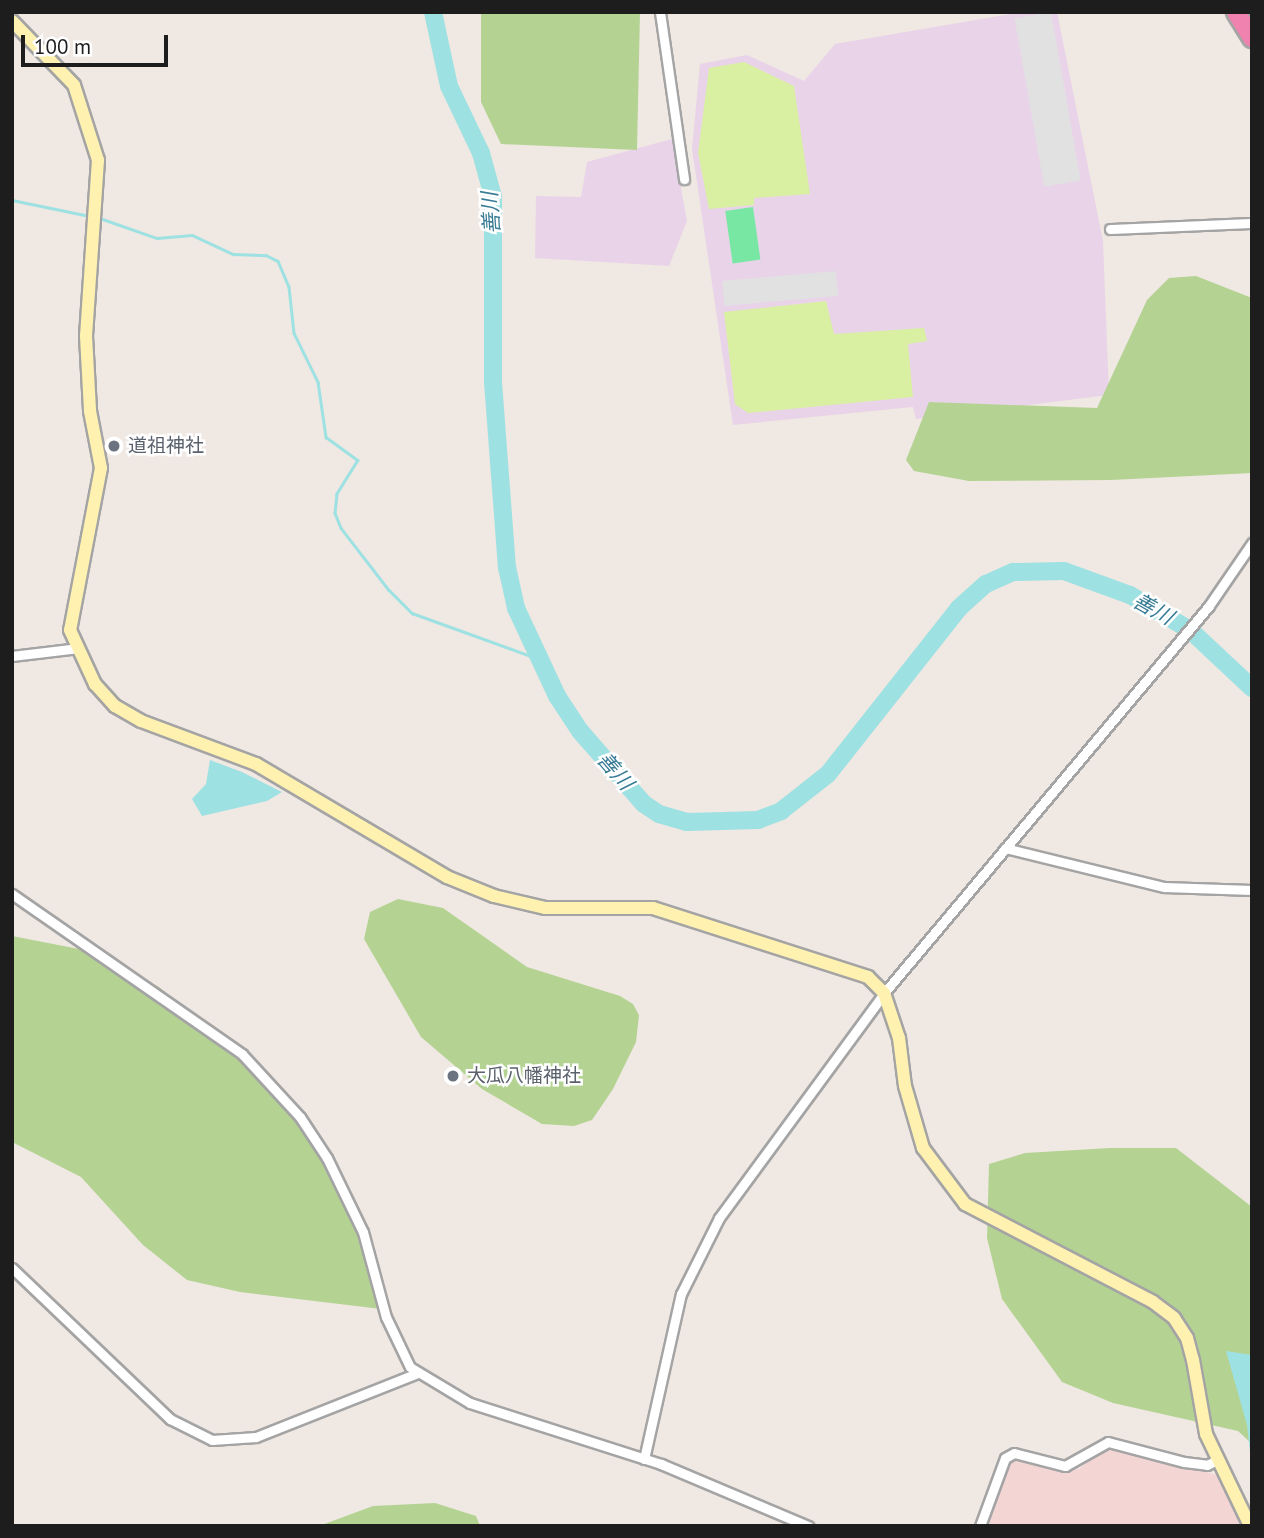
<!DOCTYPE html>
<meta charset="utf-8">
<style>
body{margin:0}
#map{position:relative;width:1264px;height:1538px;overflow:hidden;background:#f0e8e2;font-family:"PT Sans","Noto Sans JP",sans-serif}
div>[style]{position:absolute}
.industrial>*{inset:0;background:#e9d3e9}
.military>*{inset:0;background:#f3d5d4}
.grass>*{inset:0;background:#d9efa2}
.forest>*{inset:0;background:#b4d393}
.pitch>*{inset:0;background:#78e7a4;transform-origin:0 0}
.parking>*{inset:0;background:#e1e1e1;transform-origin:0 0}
.water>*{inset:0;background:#9ee1e2}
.stream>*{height:2.5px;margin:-1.25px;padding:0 1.25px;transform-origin:1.25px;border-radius:1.25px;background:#9ee1e2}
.river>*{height:18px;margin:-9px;padding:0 9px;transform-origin:9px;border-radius:9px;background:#9ee1e2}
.roads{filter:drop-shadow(2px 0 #a4a4a4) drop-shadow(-2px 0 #a4a4a4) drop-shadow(0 2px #a4a4a4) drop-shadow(0 -2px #a4a4a4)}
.street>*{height:9px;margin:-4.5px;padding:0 4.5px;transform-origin:4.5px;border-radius:4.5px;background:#fff}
.secondary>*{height:12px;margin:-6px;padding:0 6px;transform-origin:6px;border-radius:6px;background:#fff2b1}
.highway>*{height:18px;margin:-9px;padding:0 9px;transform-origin:9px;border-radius:9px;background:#ef82ae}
.dots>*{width:19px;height:19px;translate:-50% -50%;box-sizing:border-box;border:4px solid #fff;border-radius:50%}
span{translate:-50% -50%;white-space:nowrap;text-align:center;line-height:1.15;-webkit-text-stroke:5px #fff;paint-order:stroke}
.worship-label{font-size:19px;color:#5b616d}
.left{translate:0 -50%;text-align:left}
.water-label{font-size:21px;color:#377b95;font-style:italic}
.frame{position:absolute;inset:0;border:14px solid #1d1d1d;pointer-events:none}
.scale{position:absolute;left:21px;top:35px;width:147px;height:32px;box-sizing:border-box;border:4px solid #1d1d1d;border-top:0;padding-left:9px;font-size:21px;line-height:24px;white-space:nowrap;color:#1d1d1d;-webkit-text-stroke:5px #fff;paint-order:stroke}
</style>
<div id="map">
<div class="industrial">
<div style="clip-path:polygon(1022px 12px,1057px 12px,1103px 241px,1109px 395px,916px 419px,913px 407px,733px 425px,692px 149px,700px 64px,747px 55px,804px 81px,835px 44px)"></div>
<div style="clip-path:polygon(672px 139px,687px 221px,669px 266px,535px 258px,536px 196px,581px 197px,587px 162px)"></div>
</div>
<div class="military">
<div style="clip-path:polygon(1109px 1445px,1217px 1475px,1242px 1526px,988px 1526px,1010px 1463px,1022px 1459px,1063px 1471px,1079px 1469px)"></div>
</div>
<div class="grass">
<div style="clip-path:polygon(744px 62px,794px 86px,810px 194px,754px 198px,754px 205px,709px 209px,698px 153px,709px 68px)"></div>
<div style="clip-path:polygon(826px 301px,834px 334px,924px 328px,927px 341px,908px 344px,913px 397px,748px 413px,735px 404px,724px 312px)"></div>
</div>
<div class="forest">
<div style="clip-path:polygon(640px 12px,637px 150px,501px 144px,481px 102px,481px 12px)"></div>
<div style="clip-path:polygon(1196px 276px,1252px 298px,1252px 473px,1111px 480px,969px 481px,914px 471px,906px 460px,929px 402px,1097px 408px,1147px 300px,1169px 278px)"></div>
<div style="clip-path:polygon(398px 899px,443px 908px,527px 967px,620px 996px,633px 1004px,639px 1015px,636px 1042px,613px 1089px,592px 1120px,574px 1126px,542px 1124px,482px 1089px,421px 1037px,364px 939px,370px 912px)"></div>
<div style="clip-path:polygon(12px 936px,84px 950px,159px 987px,265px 1074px,333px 1158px,368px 1238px,381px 1309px,240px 1292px,187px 1280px,143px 1245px,81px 1177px,12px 1142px)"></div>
<div style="clip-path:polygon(1110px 1148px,1176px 1148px,1252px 1207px,1252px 1444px,1238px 1431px,1113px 1403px,1062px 1382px,1002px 1299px,987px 1238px,989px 1164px,1025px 1153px)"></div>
<div style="clip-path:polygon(435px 1503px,476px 1516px,480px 1526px,319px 1526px,373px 1506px)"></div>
</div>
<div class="pitch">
<div style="left:753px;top:207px;width:53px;height:28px;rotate:82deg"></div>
</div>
<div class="parking">
<div style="left:1051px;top:12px;width:171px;height:37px;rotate:80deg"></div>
<div style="left:836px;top:271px;width:25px;height:114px;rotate:85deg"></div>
</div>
<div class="water">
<div style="clip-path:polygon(210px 760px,242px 772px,282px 792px,267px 801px,202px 816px,192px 799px,206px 784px)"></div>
<div style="clip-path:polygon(1226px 1351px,1252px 1355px,1252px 1470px,1247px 1425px)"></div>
</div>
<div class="stream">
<div style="left:12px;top:200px;width:80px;rotate:11.6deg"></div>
<div style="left:97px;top:217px;width:64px;rotate:19.3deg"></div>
<div style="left:157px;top:238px;width:35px;rotate:-5deg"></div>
<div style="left:192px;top:235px;width:45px;rotate:24.9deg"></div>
<div style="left:233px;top:254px;width:33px;rotate:2deg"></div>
<div style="left:266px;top:255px;width:13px;rotate:27deg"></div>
<div style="left:278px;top:261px;width:28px;rotate:67deg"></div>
<div style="left:289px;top:287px;width:46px;rotate:83.8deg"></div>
<div style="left:294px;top:333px;width:55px;rotate:63.9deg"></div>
<div style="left:318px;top:382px;width:56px;rotate:81.7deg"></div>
<div style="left:326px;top:437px;width:39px;rotate:36deg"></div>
<div style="left:358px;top:460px;width:40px;rotate:122deg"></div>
<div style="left:337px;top:494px;width:19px;rotate:96deg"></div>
<div style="left:335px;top:513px;width:16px;rotate:68deg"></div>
<div style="left:341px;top:528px;width:78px;rotate:52.3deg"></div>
<div style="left:389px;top:590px;width:33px;rotate:45deg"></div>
<div style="left:412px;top:613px;width:132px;rotate:19.9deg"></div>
</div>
<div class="river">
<div style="left:433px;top:12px;width:76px;rotate:77.8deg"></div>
<div style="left:449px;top:86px;width:74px;rotate:64.5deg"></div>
<div style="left:481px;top:153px;width:46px;rotate:74.7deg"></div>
<div style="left:493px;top:197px;width:185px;rotate:90deg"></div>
<div style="left:493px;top:382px;width:186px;rotate:85.7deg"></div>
<div style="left:507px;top:567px;width:42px;rotate:77.6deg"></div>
<div style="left:516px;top:608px;width:97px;rotate:65deg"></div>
<div style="left:557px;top:696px;width:42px;rotate:56.7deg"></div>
<div style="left:580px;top:731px;width:97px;rotate:48.8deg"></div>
<div style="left:644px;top:804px;width:18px;rotate:34deg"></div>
<div style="left:659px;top:814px;width:29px;rotate:16deg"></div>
<div style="left:687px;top:822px;width:71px;rotate:-1.6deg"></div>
<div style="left:758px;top:820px;width:25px;rotate:-21deg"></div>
<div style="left:781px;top:811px;width:60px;rotate:-38.2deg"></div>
<div style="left:828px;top:774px;width:211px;rotate:-51.7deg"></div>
<div style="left:959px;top:608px;width:36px;rotate:-42deg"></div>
<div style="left:986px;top:584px;width:30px;rotate:-24deg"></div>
<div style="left:1013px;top:572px;width:51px;rotate:-1.1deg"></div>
<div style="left:1064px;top:571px;width:70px;rotate:20deg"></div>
<div style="left:1130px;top:595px;width:69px;rotate:30.3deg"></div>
<div style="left:1190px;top:630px;width:85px;rotate:43.1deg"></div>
</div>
<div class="roads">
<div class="street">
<div style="left:660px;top:12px;width:169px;rotate:81.8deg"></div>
<div style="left:1110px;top:229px;width:142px;rotate:-2.4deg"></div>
<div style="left:12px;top:656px;width:67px;rotate:-6.8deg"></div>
<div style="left:1005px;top:848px;width:164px;rotate:13.8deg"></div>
<div style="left:1164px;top:887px;width:88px;rotate:2deg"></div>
<div style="left:12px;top:894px;width:280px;rotate:34.8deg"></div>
<div style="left:242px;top:1054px;width:86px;rotate:47.4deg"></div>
<div style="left:300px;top:1117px;width:49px;rotate:56.6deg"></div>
<div style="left:327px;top:1158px;width:82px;rotate:64.1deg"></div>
<div style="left:363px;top:1232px;width:88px;rotate:74.9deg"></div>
<div style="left:386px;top:1317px;width:55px;rotate:64.4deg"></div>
<div style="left:410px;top:1367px;width:70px;rotate:31deg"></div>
<div style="left:470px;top:1403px;width:201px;rotate:17.7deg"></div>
<div style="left:661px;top:1464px;width:160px;rotate:22.9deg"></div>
<div style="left:12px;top:1268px;width:219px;rotate:43.7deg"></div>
<div style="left:170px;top:1419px;width:47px;rotate:26.6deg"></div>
<div style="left:212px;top:1440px;width:44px;rotate:-3.9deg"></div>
<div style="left:256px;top:1437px;width:174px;rotate:-21.6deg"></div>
<div style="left:644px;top:1459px;width:169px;rotate:-77.4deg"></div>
<div style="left:681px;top:1294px;width:85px;rotate:-63.4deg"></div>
<div style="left:719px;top:1218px;width:279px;rotate:-53.7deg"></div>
<div style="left:884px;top:993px;width:504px;rotate:-49.99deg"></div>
<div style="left:1208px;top:607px;width:78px;rotate:-55.5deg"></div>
<div style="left:980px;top:1526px;width:72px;rotate:-69.8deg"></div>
<div style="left:1005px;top:1458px;width:10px;rotate:-29deg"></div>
<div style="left:1014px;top:1453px;width:53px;rotate:14.3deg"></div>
<div style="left:1065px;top:1466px;width:49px;rotate:-29.2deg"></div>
<div style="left:1108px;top:1442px;width:79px;rotate:14.7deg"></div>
<div style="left:1184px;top:1462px;width:23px;rotate:7deg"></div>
<div style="left:1207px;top:1465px;width:11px;rotate:-27deg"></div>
</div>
<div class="secondary">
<div style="left:12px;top:21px;width:89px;rotate:45.9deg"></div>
<div style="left:74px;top:85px;width:79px;rotate:72.3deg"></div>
<div style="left:98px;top:160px;width:176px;rotate:93.9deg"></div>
<div style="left:86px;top:336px;width:75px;rotate:86.9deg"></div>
<div style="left:90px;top:411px;width:58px;rotate:79.1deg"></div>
<div style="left:101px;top:468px;width:165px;rotate:100.8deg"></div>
<div style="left:70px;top:630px;width:60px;rotate:65.2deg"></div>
<div style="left:95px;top:684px;width:30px;rotate:48deg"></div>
<div style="left:115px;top:706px;width:30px;rotate:30deg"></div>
<div style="left:141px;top:721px;width:123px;rotate:20.5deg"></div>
<div style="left:256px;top:764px;width:222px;rotate:30.6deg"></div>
<div style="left:447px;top:877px;width:51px;rotate:22deg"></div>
<div style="left:494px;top:896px;width:52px;rotate:13.2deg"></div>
<div style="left:545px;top:908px;width:108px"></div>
<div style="left:653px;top:908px;width:226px;rotate:17.8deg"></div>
<div style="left:868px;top:977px;width:23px;rotate:45deg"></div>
<div style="left:884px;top:993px;width:47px;rotate:71.6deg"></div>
<div style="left:899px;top:1038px;width:48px;rotate:82.9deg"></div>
<div style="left:905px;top:1086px;width:65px;rotate:73.8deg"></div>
<div style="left:923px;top:1148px;width:70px;rotate:53.1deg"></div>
<div style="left:965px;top:1204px;width:212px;rotate:27.5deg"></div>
<div style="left:1153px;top:1302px;width:26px;rotate:37deg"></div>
<div style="left:1174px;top:1318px;width:24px;rotate:57deg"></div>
<div style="left:1187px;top:1338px;width:23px;rotate:75deg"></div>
<div style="left:1193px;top:1360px;width:75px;rotate:80deg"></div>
<div style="left:1206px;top:1434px;width:102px;rotate:64.4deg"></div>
</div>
<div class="highway">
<div style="left:1236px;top:12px;width:31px;rotate:58deg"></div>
</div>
</div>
<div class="dots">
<div style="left:114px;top:446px;background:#6b7280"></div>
<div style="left:453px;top:1076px;background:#6b7280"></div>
</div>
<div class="worship-label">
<span class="left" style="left:128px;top:446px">道祖神社</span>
<span class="left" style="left:467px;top:1076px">大瓜八幡神社</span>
</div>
<div class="water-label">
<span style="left:491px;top:213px;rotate:-94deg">善川</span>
<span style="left:1153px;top:609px;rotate:29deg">善川</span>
<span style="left:615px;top:771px;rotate:49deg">善川</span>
</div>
<div class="frame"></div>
<div class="scale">100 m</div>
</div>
